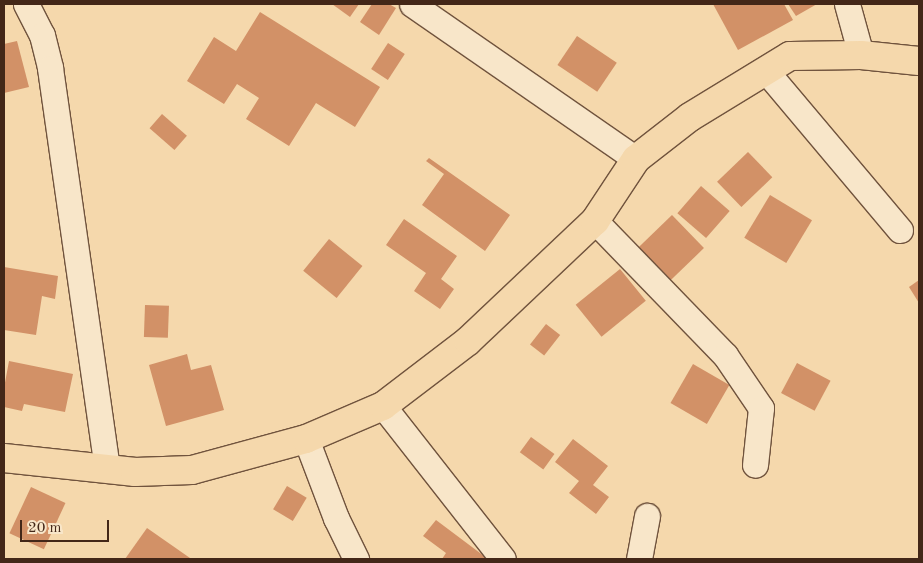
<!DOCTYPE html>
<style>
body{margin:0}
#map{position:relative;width:923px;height:563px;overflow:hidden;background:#f5d8ac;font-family:"Old Standard TT",serif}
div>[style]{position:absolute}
.building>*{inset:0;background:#d29167;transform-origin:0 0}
.roads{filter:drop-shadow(1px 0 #70533d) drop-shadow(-1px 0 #70533d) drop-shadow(0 1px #70533d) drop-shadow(0 -1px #70533d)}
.street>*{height:25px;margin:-12.5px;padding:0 12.5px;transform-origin:12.5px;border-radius:12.5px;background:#f8e6c9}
.primary>*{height:28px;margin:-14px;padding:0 14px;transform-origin:14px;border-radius:14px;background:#f5d8ac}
span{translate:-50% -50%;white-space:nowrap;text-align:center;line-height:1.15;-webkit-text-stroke:4px #f8e6c9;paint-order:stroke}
.frame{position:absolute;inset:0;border:5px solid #432718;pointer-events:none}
.scale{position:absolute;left:20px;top:520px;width:89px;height:22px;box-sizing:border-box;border:2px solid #432718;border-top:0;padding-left:6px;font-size:15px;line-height:18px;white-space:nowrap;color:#432718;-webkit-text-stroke:4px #f8e6c9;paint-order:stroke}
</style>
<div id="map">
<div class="building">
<div style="clip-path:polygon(332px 4px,359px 4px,350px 17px)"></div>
<div style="clip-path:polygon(372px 4px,389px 4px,396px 8px,379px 35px,360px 22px)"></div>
<div style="clip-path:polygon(713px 4px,784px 4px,793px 20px,738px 50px)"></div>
<div style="clip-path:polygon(788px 4px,817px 4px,796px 16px)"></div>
<div style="clip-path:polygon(260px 12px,380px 87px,355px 127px,316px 103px,289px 146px,246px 119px,259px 98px,237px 84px,224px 104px,187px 81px,214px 37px,236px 51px)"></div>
<div style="left:577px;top:36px;width:48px;height:35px;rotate:34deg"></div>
<div style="clip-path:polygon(17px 41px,29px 87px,4px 93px,4px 44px)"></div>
<div style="left:388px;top:43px;width:20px;height:31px;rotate:33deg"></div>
<div style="left:162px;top:114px;width:33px;height:19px;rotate:41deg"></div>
<div style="left:748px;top:152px;width:35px;height:43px;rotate:46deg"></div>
<div style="clip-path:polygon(429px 158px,510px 215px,485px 251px,422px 205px,444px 174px,426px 161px)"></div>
<div style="left:701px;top:186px;width:38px;height:36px;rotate:41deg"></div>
<div style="left:770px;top:195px;width:49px;height:50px;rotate:31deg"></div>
<div style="left:672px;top:215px;width:46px;height:55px;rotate:46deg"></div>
<div style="clip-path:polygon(404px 219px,457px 256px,441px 279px,454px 289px,440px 309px,414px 291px,426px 273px,386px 245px)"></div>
<div style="left:329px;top:239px;width:43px;height:41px;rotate:39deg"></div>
<div style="clip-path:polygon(4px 267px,58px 276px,55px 299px,42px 296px,36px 335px,4px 330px)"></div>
<div style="left:620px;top:269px;width:41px;height:57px;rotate:51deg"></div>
<div style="clip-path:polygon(919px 280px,919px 303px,909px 287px)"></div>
<div style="left:145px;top:305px;width:24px;height:32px;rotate:2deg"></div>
<div style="left:546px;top:324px;width:18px;height:26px;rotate:38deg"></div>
<div style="clip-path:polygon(187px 354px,191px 370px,211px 365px,224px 410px,166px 426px,149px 365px)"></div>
<div style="clip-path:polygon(9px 361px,73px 374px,65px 412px,24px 404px,22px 411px,4px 407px,4px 388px)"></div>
<div style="left:797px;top:363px;width:38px;height:34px;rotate:28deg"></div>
<div style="left:693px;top:364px;width:42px;height:45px;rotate:30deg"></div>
<div style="left:531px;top:437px;width:29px;height:19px;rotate:36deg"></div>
<div style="clip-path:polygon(573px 439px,608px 466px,593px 485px,609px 497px,596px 514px,569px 493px,579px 481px,555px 462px)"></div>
<div style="left:287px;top:486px;width:23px;height:27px;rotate:31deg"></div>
<div style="left:31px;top:487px;width:38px;height:51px;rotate:25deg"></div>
<div style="clip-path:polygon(436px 520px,488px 559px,442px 559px,446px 553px,423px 536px)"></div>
<div style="clip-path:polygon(147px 528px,190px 558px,189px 559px,125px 559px)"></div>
</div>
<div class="roads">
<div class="street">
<div style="left:26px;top:4px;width:35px;rotate:63deg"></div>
<div style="left:42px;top:35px;width:34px;rotate:76deg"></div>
<div style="left:50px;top:68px;width:405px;rotate:81.9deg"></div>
<div style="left:412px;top:4px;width:272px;rotate:34.7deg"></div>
<div style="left:847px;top:4px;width:53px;rotate:74.6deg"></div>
<div style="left:766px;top:71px;width:208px;rotate:49.9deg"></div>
<div style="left:595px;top:221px;width:187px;rotate:45.9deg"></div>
<div style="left:725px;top:355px;width:64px;rotate:55.8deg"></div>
<div style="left:761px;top:408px;width:57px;rotate:96deg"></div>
<div style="left:383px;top:406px;width:194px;rotate:51.9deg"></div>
<div style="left:306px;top:439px;width:85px;rotate:69.2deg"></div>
<div style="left:336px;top:518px;width:46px;rotate:64deg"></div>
<div style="left:639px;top:559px;width:44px;rotate:-79.5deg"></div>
</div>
<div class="primary">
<div style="left:4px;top:458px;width:132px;rotate:6.1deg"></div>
<div style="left:135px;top:472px;width:57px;rotate:-2deg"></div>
<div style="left:192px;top:470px;width:118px;rotate:-15.2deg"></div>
<div style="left:306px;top:439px;width:84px;rotate:-23.2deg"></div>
<div style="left:383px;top:406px;width:107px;rotate:-37.4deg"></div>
<div style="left:468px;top:341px;width:175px;rotate:-43.4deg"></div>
<div style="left:595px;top:221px;width:74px;rotate:-56.5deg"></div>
<div style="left:636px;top:159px;width:68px;rotate:-37.9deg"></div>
<div style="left:690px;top:117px;width:117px;rotate:-31.4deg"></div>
<div style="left:790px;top:56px;width:71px;rotate:-0.8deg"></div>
<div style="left:861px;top:55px;width:58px;rotate:5.9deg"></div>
</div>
</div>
<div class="frame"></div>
<div class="scale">20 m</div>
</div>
